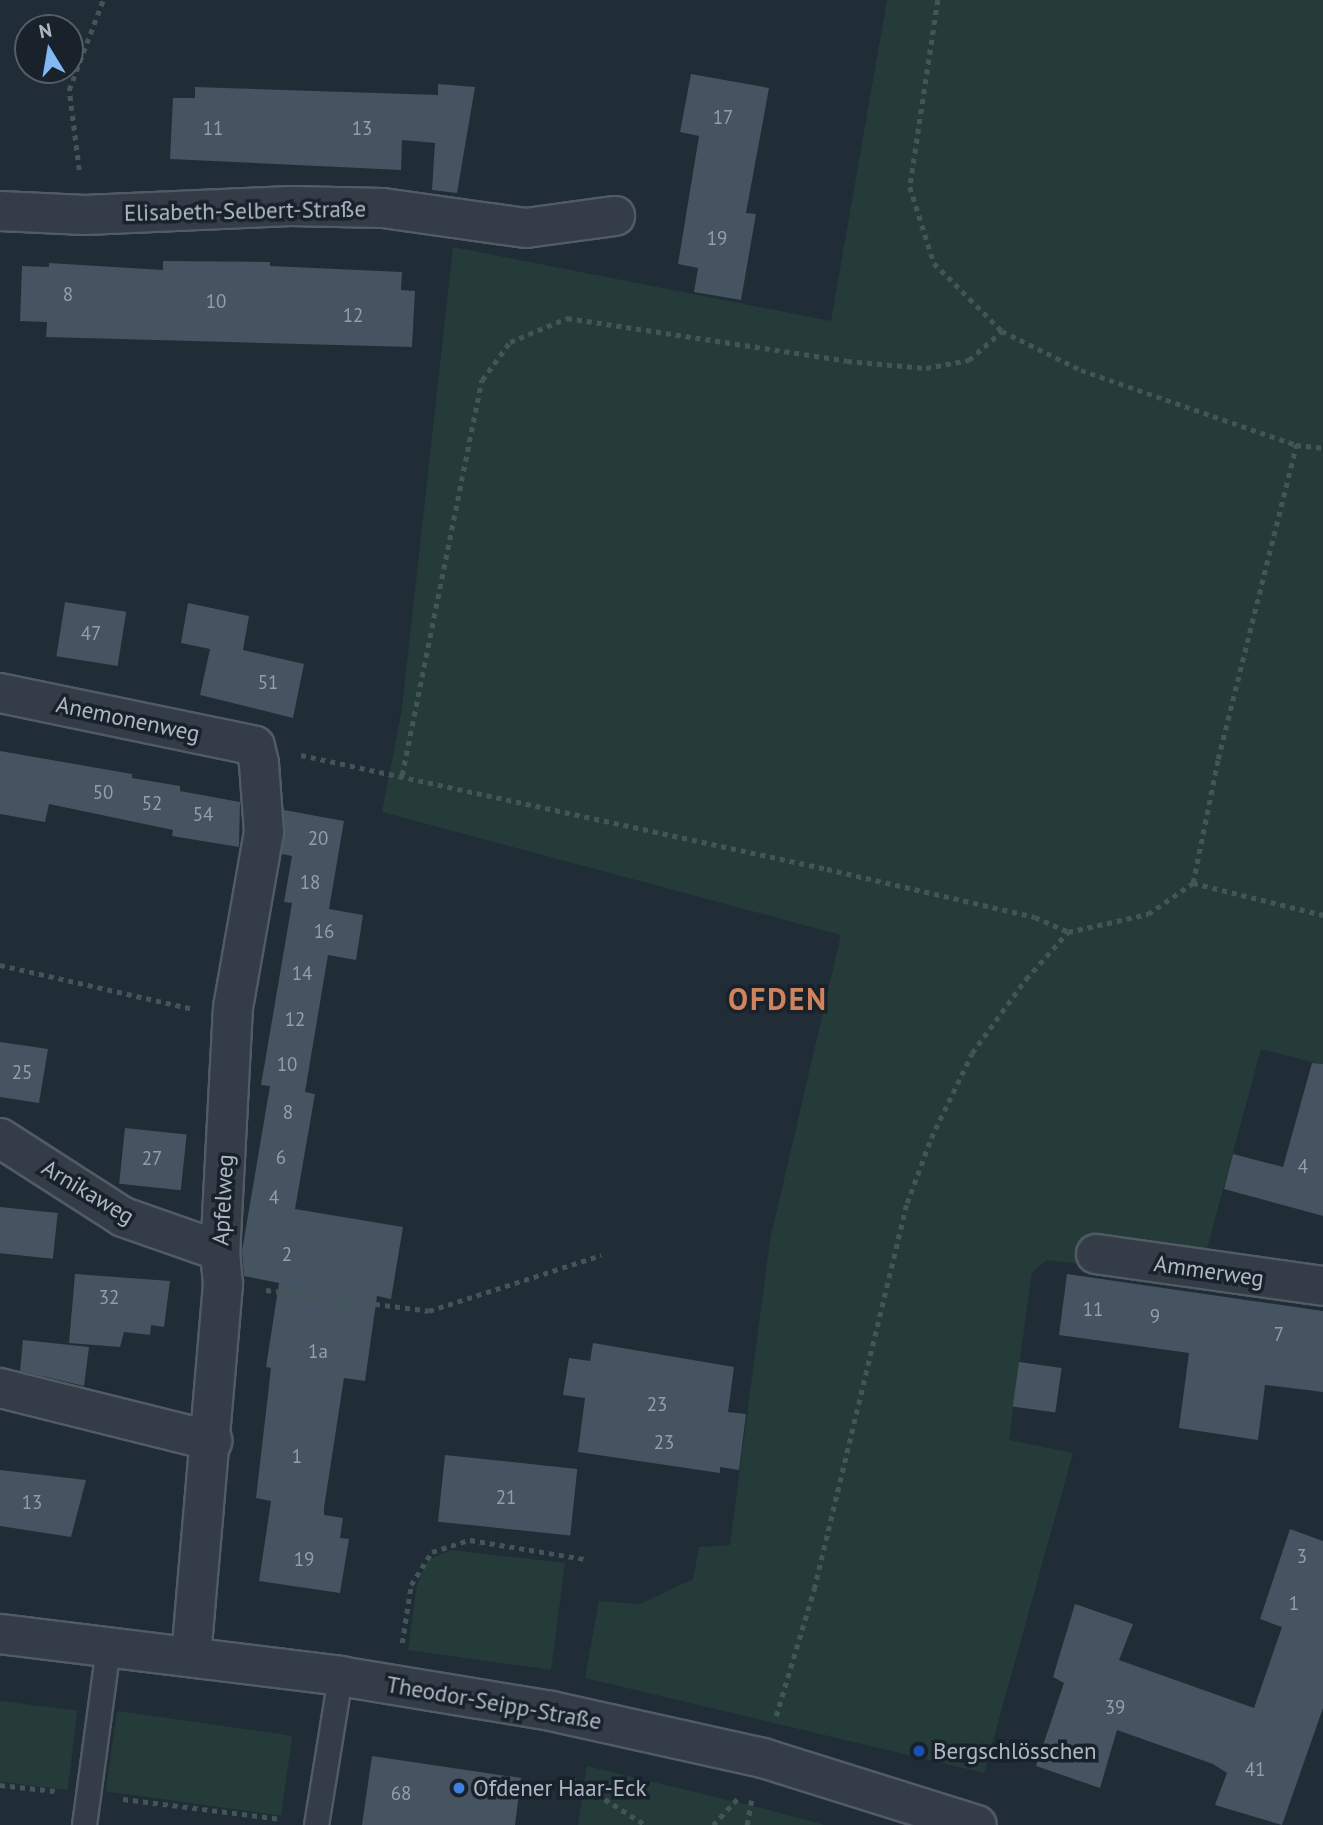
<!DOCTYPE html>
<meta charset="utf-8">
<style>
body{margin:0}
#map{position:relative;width:1323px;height:1825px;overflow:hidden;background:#202c36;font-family:"PT Sans",sans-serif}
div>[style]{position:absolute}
.green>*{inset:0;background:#253b3a;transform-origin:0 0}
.building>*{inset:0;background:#465360;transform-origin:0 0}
.path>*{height:4.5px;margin-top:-2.25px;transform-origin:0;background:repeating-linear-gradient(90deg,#425657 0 5px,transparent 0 10px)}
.roads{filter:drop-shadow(2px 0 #515b65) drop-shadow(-2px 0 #515b65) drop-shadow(0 2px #515b65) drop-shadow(0 -2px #515b65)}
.service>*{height:23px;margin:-11.5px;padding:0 11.5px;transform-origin:11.5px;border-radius:11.5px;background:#343d47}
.minor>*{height:38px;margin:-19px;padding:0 19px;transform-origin:19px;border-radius:19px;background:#343d47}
.tertiary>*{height:38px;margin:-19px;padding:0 19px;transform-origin:19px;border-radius:19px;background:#343d47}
.dots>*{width:19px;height:19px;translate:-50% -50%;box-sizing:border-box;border:4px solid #19222b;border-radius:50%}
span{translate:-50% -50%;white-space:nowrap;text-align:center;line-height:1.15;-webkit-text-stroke:7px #19222b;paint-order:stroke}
.number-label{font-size:19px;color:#949fab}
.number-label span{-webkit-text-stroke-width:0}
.street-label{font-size:23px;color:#aeb8c4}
.poi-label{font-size:23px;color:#aeb8c4}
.left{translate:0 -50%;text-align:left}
.district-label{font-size:30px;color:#d0845d;font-weight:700;letter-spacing:2px}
.north{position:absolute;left:14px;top:14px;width:70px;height:70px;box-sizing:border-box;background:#19222b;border:2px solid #555e68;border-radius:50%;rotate:349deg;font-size:19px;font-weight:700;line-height:28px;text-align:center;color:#aeb8c4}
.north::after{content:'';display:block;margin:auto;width:24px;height:32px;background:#82b9f5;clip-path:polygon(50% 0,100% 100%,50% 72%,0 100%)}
</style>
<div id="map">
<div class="green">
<div style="clip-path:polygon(887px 0,1323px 0,1323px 1065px,1261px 1049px,1205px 1256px,1095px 1266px,1047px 1260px,1032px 1272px,1009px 1440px,1073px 1453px,984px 1773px,585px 1678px,599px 1601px,640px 1604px,693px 1579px,699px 1547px,730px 1545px,770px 1240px,841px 935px,382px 812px,402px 709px,453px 247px,831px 321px)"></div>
<div style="clip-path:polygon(451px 1550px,565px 1563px,551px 1670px,408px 1650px,417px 1584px,428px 1560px)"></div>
<div style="left:0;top:1701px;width:78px;height:80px;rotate:7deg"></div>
<div style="left:117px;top:1711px;width:177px;height:81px;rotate:8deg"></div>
<div style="clip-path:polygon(587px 1766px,761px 1808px,825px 1825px,578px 1825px)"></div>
</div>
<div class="building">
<div style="clip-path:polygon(691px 74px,769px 88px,746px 213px,756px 214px,741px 300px,694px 292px,698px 268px,678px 264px,699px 136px,680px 132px)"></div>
<div style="clip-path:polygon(438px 84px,475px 87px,457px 193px,432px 190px,435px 143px,402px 140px,401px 170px,170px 159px,173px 98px,195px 98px,195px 87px,438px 95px)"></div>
<div style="clip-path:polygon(163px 261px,270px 262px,270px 266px,402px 272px,401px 290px,415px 291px,412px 347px,46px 337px,47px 322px,20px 321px,22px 266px,49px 267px,49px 263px,163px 270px)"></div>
<div style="left:65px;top:602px;width:62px;height:55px;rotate:9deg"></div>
<div style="clip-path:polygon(188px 603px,249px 616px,243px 650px,304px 664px,293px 718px,200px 695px,210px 649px,181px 643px)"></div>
<div style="clip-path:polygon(0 751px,132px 774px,132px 778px,180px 786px,180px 791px,240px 802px,239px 847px,172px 836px,173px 830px,49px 804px,45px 822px,0 814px)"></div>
<div style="clip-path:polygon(284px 810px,344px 821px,329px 909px,363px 915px,356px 960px,328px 955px,305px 1092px,315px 1094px,295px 1209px,403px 1227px,391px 1299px,377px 1296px,365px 1381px,344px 1378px,324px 1508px,324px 1515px,343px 1518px,340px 1538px,349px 1539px,340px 1593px,259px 1581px,271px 1501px,256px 1498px,271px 1368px,266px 1367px,279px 1283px,244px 1276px,242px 1251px,270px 1086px,261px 1085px,292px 903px,284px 902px,292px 856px,282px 854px)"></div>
<div style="clip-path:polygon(0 1042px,48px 1049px,39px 1103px,0 1097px)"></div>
<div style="clip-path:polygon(1312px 1063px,1323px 1064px,1323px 1216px,1224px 1189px,1233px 1154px,1283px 1167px)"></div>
<div style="left:125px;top:1128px;width:62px;height:56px;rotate:6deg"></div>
<div style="left:0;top:1207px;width:58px;height:46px;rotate:6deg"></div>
<div style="clip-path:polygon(75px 1274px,170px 1281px,164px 1327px,151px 1325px,150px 1335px,124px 1332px,120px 1347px,69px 1343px)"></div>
<div style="clip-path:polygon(1067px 1274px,1323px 1311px,1323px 1392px,1265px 1385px,1258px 1440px,1179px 1428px,1189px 1353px,1059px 1335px)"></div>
<div style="clip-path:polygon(23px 1340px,89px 1347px,84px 1386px,20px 1371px)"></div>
<div style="clip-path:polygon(593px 1343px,734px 1367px,728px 1412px,746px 1414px,739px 1470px,720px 1467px,720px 1473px,578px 1452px,585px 1398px,563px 1395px,569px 1358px,590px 1361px)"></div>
<div style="left:1019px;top:1362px;width:43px;height:45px;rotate:8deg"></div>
<div style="left:445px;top:1455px;width:133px;height:67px;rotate:6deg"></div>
<div style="clip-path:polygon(0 1470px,86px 1480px,71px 1537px,0 1526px)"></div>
<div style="clip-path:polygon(1290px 1529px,1323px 1541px,1323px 1708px,1282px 1825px,1215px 1805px,1227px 1773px,1213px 1764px,1117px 1730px,1100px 1788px,1036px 1766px,1064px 1683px,1053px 1677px,1075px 1604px,1133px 1624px,1119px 1660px,1254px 1708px,1282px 1627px,1260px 1619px)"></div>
<div style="clip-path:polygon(372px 1756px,521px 1778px,515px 1825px,362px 1825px)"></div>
</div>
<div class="path">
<div style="left:938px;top:0;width:189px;rotate:98.5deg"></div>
<div style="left:910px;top:187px;width:80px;rotate:72.5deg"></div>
<div style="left:934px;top:263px;width:96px;rotate:45deg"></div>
<div style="left:1002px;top:331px;width:88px;rotate:26.3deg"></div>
<div style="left:1081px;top:370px;width:228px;rotate:19.2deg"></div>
<div style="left:1296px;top:445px;width:27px;rotate:6deg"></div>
<div style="left:79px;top:170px;width:81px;rotate:-97.1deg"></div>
<div style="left:69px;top:90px;width:96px;rotate:-69.3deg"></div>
<div style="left:301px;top:755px;width:538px;rotate:12.23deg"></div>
<div style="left:827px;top:869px;width:213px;rotate:13deg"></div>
<div style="left:1035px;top:917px;width:36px;rotate:24deg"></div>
<div style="left:402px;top:775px;width:403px;rotate:-78.6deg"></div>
<div style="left:482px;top:380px;width:47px;rotate:-53.6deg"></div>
<div style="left:510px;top:342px;width:62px;rotate:-22.8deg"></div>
<div style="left:567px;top:318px;width:283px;rotate:8.7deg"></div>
<div style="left:847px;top:361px;width:79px;rotate:5.1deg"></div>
<div style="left:926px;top:368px;width:44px;rotate:-10.5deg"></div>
<div style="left:969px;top:360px;width:44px;rotate:-41.3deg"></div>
<div style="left:1193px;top:883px;width:134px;rotate:13.8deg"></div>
<div style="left:0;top:965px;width:195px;rotate:12.8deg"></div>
<div style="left:266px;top:1290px;width:164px;rotate:7.3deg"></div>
<div style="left:429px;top:1311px;width:181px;rotate:-18deg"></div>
<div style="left:402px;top:1643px;width:59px;rotate:-81.2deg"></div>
<div style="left:411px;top:1585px;width:39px;rotate:-58deg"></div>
<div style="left:432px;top:1552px;width:40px;rotate:-18deg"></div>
<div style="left:470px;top:1540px;width:117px;rotate:9.4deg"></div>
<div style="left:776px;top:1716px;width:133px;rotate:-73.3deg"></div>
<div style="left:814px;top:1589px;width:397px;rotate:-76.5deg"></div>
<div style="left:907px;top:1203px;width:69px;rotate:-69.7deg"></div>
<div style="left:931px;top:1138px;width:94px;rotate:-64.2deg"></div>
<div style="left:972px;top:1053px;width:92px;rotate:-53.9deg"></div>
<div style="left:1026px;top:979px;width:63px;rotate:-48.2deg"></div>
<div style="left:1068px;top:932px;width:82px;rotate:-12.7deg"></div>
<div style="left:1148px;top:914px;width:55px;rotate:-34.6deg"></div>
<div style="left:1193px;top:883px;width:126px;rotate:-78.6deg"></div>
<div style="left:1218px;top:759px;width:324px;rotate:-76deg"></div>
<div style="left:571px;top:1778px;width:89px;rotate:32.1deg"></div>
<div style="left:0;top:1785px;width:55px;rotate:6.2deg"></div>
<div style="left:123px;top:1799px;width:159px;rotate:7.2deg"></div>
<div style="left:713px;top:1825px;width:37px;rotate:-47deg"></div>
<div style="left:747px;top:1825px;width:27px;rotate:-80deg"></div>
</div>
<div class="roads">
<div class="service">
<div style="left:84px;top:1825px;width:180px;rotate:-82.3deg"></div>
<div style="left:316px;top:1825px;width:151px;rotate:-80.8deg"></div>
</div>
<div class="minor">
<div style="left:0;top:211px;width:85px;rotate:2.7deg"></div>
<div style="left:85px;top:215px;width:206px;rotate:-2.5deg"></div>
<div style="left:291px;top:206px;width:92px;rotate:1.2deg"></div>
<div style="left:383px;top:208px;width:144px;rotate:8deg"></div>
<div style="left:526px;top:228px;width:90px;rotate:-7.7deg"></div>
<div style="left:0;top:693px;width:260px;rotate:11.7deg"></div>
<div style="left:255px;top:746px;width:18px;rotate:77deg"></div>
<div style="left:259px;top:764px;width:68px;rotate:85.8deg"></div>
<div style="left:264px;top:832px;width:178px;rotate:100deg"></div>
<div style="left:233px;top:1007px;width:244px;rotate:93deg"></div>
<div style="left:220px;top:1251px;width:33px;rotate:85deg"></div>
<div style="left:223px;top:1284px;width:373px;rotate:94.9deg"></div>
<div style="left:0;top:1138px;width:146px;rotate:32.7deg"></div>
<div style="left:123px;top:1217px;width:103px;rotate:19.3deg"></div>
<div style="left:1096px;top:1254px;width:229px;rotate:8deg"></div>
<div style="left:0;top:1388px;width:219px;rotate:14deg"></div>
</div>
<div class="tertiary">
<div style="left:0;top:1634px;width:343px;rotate:7deg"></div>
<div style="left:340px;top:1676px;width:214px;rotate:9.4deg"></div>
<div style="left:551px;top:1711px;width:217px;rotate:12.5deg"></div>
<div style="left:763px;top:1758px;width:224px;rotate:17.4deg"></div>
</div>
</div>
<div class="dots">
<div style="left:919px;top:1751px;background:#1a4fb4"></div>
<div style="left:459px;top:1788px;background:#3f7fe0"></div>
</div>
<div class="number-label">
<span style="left:723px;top:118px">17</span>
<span style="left:213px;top:129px">11</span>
<span style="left:362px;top:129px">13</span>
<span style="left:717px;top:239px">19</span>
<span style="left:68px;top:295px">8</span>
<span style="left:216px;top:302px">10</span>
<span style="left:353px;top:316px">12</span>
<span style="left:91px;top:634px">47</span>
<span style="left:268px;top:683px">51</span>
<span style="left:103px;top:793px">50</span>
<span style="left:152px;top:804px">52</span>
<span style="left:203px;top:815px">54</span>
<span style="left:318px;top:839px">20</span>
<span style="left:310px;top:883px">18</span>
<span style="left:324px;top:932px">16</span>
<span style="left:302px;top:974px">14</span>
<span style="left:295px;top:1020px">12</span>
<span style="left:287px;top:1065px">10</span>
<span style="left:22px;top:1073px">25</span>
<span style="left:288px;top:1113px">8</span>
<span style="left:281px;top:1158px">6</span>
<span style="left:152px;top:1159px">27</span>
<span style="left:1303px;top:1167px">4</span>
<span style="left:274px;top:1198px">4</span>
<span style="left:287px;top:1255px">2</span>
<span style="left:109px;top:1298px">32</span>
<span style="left:1093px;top:1310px">11</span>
<span style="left:1155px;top:1317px">9</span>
<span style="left:1279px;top:1335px">7</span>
<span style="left:318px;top:1352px">1a</span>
<span style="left:657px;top:1405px">23</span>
<span style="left:664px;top:1443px">23</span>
<span style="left:297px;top:1457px">1</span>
<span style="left:506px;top:1498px">21</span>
<span style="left:32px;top:1503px">13</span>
<span style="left:1302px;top:1557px">3</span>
<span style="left:304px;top:1560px">19</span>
<span style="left:1294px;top:1604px">1</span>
<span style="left:1115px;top:1708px">39</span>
<span style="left:1255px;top:1770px">41</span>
<span style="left:401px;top:1794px">68</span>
</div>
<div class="street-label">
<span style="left:245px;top:211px;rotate:-1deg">Elisabeth-Selbert-Straße</span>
<span style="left:128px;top:719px;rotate:12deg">Anemonenweg</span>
<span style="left:88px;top:1192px;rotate:31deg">Arnikaweg</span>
<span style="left:223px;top:1200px;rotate:-87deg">Apfelweg</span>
<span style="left:1209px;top:1271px;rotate:8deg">Ammerweg</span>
<span style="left:494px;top:1703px;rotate:10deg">Theodor-Seipp-Straße</span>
</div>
<div class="poi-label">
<span class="left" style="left:933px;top:1751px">Bergschlösschen</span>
<span class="left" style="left:473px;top:1788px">Ofdener Haar-Eck</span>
</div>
<div class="district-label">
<span style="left:778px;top:999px">OFDEN</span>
</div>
<div class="north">N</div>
</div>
